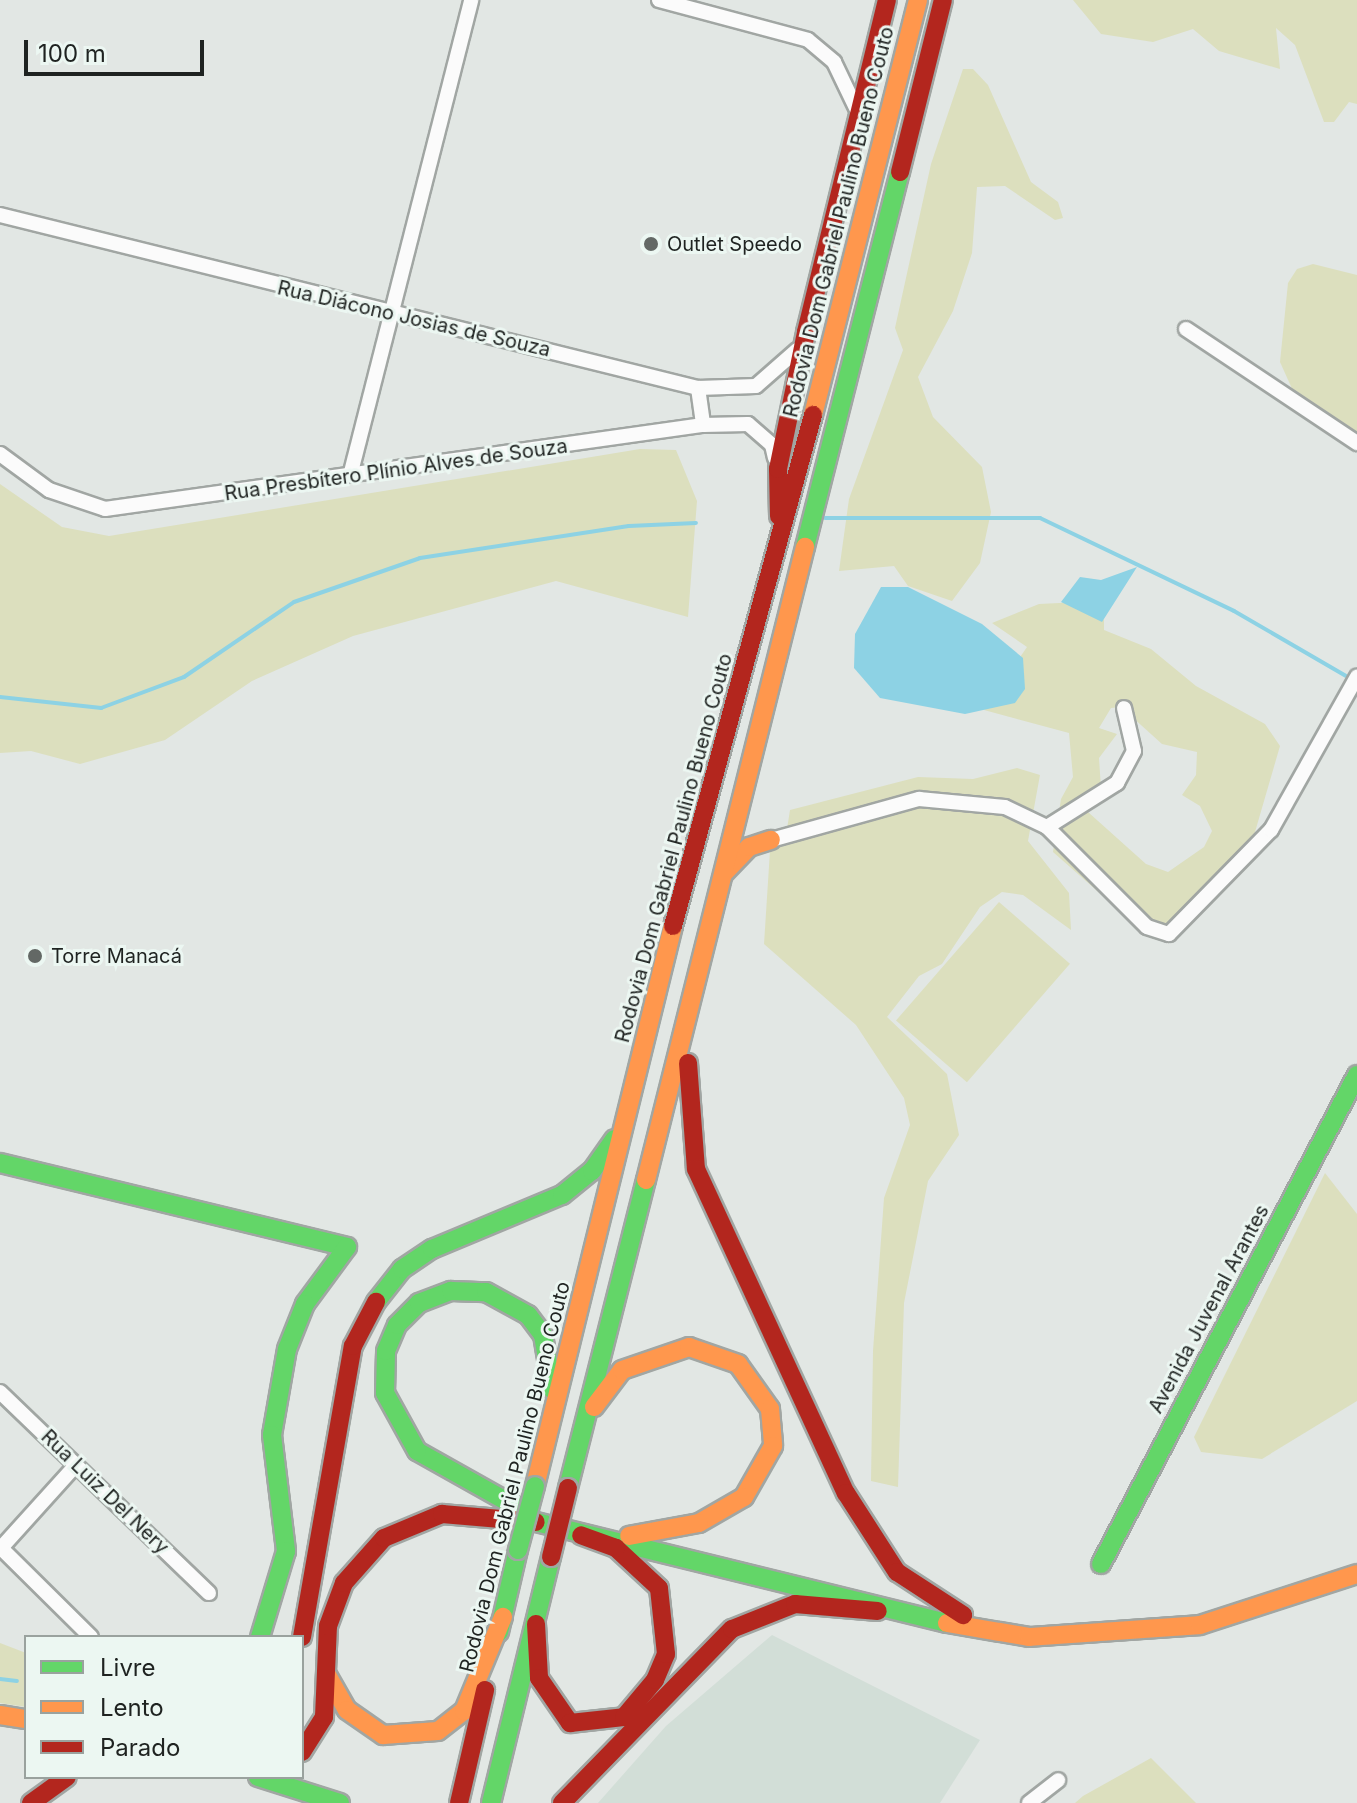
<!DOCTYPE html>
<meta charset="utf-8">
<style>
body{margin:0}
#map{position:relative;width:1357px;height:1803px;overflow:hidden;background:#e2e7e4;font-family:Inter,sans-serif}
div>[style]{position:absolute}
.built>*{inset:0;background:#d2ded7}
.green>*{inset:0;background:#dcdfbe;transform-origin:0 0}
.water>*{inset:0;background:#8dd2e4}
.stream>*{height:4px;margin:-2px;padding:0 2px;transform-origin:2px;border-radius:2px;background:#8dd2e4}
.roads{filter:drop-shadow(2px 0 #a1a6a3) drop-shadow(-2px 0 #a1a6a3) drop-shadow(0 2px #a1a6a3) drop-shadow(0 -2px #a1a6a3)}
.street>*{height:14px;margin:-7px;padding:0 7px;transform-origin:7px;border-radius:7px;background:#fbfbfb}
.fast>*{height:18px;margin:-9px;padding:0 9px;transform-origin:9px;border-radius:9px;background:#63d668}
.slow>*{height:18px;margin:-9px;padding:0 9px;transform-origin:9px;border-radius:9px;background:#ff974d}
.jam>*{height:18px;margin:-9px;padding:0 9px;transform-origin:9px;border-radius:9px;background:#b3261e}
.bridges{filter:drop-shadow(2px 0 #a1a6a3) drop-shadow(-2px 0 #a1a6a3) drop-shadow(0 2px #a1a6a3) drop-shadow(0 -2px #a1a6a3)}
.fast-bridge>*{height:18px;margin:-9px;padding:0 9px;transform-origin:9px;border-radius:9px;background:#63d668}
.jam-bridge>*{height:18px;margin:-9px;padding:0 9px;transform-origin:9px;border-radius:9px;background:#b3261e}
.dots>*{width:22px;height:22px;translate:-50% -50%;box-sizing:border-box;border:4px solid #ecf7f2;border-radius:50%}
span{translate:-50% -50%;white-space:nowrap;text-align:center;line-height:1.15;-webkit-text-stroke:6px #ecf7f2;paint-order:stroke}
.street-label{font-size:20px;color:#1f2321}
.poi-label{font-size:20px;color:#1f2321}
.left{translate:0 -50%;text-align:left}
.legend{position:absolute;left:24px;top:1635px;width:280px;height:144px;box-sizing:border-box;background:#ecf7f2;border:2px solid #9aa29e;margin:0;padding:10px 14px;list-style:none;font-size:24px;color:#1f2321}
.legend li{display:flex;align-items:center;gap:16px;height:40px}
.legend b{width:40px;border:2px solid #9aa29e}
.scale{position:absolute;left:24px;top:40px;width:180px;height:36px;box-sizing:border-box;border:4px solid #1f2321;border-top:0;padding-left:10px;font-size:24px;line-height:28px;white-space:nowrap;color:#1f2321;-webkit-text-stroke:6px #ecf7f2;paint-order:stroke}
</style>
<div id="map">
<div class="built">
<div style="clip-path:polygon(772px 1635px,980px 1740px,940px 1803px,598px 1803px,666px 1726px)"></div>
</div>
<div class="green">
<div style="clip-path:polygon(1073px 0,1357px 0,1357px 104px,1349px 102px,1334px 122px,1324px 122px,1295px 45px,1276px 28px,1280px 69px,1219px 51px,1193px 29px,1153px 42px,1101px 34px)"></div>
<div style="clip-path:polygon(963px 69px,973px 69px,988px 85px,1031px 182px,1058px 202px,1063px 218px,1055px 220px,1005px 186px,977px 187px,972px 253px,953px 311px,918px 377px,933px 417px,982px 467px,991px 512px,980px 563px,952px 601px,908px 586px,894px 566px,839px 571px,849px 499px,903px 350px,895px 328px,931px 164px)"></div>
<div style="clip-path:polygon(1313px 264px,1357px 275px,1357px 445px,1298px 402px,1280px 362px,1288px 283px,1297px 269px)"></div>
<div style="clip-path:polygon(640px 449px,676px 450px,697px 501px,688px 617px,556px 581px,353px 636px,252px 681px,165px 740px,80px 764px,31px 751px,0 753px,0 484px,62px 527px,109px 536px)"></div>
<div style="clip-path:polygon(evenodd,1080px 602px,1104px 620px,1104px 630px,1151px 649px,1196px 686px,1265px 724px,1280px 746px,1246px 863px,1175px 925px,1156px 926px,1120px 911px,1053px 852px,1061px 799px,1073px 777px,1069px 733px,984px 710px,1027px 647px,992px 623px,1039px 604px,1080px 602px,1121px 707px,1162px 744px,1197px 752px,1196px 775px,1182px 795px,1200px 806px,1212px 831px,1204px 847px,1168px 872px,1146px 864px,1088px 812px,1101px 788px,1099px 758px,1117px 734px,1099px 728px,1111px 708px,1121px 707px)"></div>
<div style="clip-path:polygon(1017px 768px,1040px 775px,1028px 841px,1069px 893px,1071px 930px,1023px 895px,1002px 892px,980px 907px,942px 964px,919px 976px,887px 1017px,947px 1074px,959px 1135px,928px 1181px,904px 1303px,898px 1487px,871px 1481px,873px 1351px,884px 1198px,910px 1125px,904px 1098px,856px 1025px,764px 944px,771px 835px,787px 829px,790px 810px,918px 777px,973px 779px)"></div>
<div style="left:999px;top:902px;width:94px;height:157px;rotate:41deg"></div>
<div style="clip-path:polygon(1325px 1173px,1357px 1214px,1357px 1401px,1262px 1459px,1201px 1452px,1194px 1437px)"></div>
<div style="clip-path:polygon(0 1643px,26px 1653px,26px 1707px,0 1703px)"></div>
<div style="clip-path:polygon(1151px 1758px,1196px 1803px,1075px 1803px,1083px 1796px)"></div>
</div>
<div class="water">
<div style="clip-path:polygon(1137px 567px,1102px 622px,1061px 602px,1080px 577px,1101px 580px)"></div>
<div style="clip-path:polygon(881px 587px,908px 587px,982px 624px,1023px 658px,1025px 689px,1015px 703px,965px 714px,880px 698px,854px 668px,855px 634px)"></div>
</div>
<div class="stream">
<div style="left:825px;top:518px;width:215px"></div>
<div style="left:1040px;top:518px;width:215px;rotate:25.6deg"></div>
<div style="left:1234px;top:611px;width:129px;rotate:30.1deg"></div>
<div style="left:0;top:697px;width:102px;rotate:6.2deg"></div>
<div style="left:101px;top:708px;width:89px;rotate:-20.5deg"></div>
<div style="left:184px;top:677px;width:133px;rotate:-34.3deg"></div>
<div style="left:294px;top:602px;width:133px;rotate:-19.2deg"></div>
<div style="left:420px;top:558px;width:211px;rotate:-8.7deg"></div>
<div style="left:629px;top:526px;width:67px;rotate:-2.6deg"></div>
<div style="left:0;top:1679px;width:17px;rotate:7deg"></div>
</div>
<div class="roads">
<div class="street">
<div style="left:659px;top:0;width:154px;rotate:15deg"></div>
<div style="left:808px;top:40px;width:34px;rotate:40deg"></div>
<div style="left:834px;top:62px;width:51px;rotate:64.4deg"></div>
<div style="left:0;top:215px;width:719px;rotate:13.92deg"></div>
<div style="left:698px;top:388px;width:58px;rotate:-2deg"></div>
<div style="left:756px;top:386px;width:55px;rotate:-41.3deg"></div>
<div style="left:1186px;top:329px;width:206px;rotate:33.7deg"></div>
<div style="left:698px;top:388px;width:37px;rotate:82deg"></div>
<div style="left:0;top:454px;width:61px;rotate:36.3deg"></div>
<div style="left:49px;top:490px;width:59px;rotate:18.7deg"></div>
<div style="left:105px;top:509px;width:604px;rotate:-8deg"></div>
<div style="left:703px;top:425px;width:45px;rotate:-1.3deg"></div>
<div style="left:748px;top:424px;width:32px;rotate:41deg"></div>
<div style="left:772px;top:445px;width:13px;rotate:77deg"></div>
<div style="left:351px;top:472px;width:487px;rotate:-75.7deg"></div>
<div style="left:1047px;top:827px;width:83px;rotate:-32.2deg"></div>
<div style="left:1117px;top:783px;width:36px;rotate:-62deg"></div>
<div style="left:1134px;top:751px;width:44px;rotate:-103.1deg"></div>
<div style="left:771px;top:840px;width:154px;rotate:-15.5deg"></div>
<div style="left:919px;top:799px;width:86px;rotate:5.3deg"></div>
<div style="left:1005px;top:807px;width:47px;rotate:25.5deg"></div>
<div style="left:1047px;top:827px;width:141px;rotate:45deg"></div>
<div style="left:1147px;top:927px;width:23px;rotate:18deg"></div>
<div style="left:1169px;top:934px;width:146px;rotate:-45.6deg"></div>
<div style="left:1271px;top:830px;width:176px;rotate:-60.7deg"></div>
<div style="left:0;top:1392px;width:290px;rotate:43.9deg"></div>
<div style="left:0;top:1547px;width:128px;rotate:44.7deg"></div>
<div style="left:1px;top:1548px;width:112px;rotate:-47.9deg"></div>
<div style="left:1029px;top:1803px;width:37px;rotate:-38deg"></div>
</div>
<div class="fast">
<div style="left:805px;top:547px;width:387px;rotate:-75.8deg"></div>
<div style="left:0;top:1163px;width:357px;rotate:13.6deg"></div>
<div style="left:347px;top:1247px;width:71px;rotate:126.4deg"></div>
<div style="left:305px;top:1304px;width:48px;rotate:111.8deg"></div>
<div style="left:287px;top:1349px;width:87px;rotate:99.9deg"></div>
<div style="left:272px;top:1435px;width:117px;rotate:83.1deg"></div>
<div style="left:286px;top:1551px;width:90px;rotate:106.8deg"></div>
<div style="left:376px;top:1302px;width:42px;rotate:-51.8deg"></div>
<div style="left:402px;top:1269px;width:36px;rotate:-34deg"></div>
<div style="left:432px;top:1249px;width:141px;rotate:-22.6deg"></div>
<div style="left:562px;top:1195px;width:38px;rotate:-39deg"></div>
<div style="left:592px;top:1171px;width:39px;rotate:-55deg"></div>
<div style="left:568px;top:1488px;width:318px;rotate:-75.8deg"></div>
<div style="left:522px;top:1510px;width:120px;rotate:-150.7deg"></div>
<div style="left:417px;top:1451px;width:66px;rotate:-118.9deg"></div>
<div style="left:385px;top:1393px;width:42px;rotate:-88.6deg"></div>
<div style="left:386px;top:1351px;width:28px;rotate:-67deg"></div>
<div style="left:397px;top:1325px;width:31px;rotate:-45deg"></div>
<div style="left:419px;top:1303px;width:34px;rotate:-21deg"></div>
<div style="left:451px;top:1291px;width:35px;rotate:2deg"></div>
<div style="left:486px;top:1292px;width:48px;rotate:28.7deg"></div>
<div style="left:528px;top:1315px;width:25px;rotate:53deg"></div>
<div style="left:543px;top:1335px;width:55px;rotate:80.5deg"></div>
<div style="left:536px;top:1522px;width:423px;rotate:13.8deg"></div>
<div style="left:1101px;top:1564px;width:552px;rotate:-62.37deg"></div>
<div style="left:499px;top:1632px;width:84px;rotate:-77deg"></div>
<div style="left:258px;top:1777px;width:86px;rotate:17.6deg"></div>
<div style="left:491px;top:1803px;width:253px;rotate:-76.3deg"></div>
</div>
<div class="slow">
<div style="left:813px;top:415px;width:428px;rotate:-75.8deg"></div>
<div style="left:724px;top:873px;width:36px;rotate:-46deg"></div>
<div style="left:749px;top:847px;width:23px;rotate:-18deg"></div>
<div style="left:646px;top:1180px;width:653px;rotate:-75.9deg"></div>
<div style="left:594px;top:1407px;width:46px;rotate:-52.9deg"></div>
<div style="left:622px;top:1370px;width:71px;rotate:-18.9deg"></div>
<div style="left:689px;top:1347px;width:52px;rotate:19.1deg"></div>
<div style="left:738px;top:1364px;width:55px;rotate:54.6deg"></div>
<div style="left:770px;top:1409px;width:37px;rotate:85deg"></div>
<div style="left:773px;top:1446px;width:59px;rotate:119.6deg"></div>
<div style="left:744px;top:1497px;width:52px;rotate:150deg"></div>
<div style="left:699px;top:1523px;width:71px;rotate:169.5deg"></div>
<div style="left:535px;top:1486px;width:577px;rotate:-76.16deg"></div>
<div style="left:947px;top:1623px;width:83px;rotate:9.7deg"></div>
<div style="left:1029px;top:1637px;width:171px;rotate:-4deg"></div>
<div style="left:1200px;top:1625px;width:165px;rotate:-18deg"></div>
<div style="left:327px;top:1675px;width:40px;rotate:60.3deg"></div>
<div style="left:347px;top:1710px;width:44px;rotate:34.8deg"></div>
<div style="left:383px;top:1735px;width:55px;rotate:-4.2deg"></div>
<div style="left:438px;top:1731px;width:33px;rotate:-38deg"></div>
<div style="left:464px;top:1711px;width:102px;rotate:-67.5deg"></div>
<div style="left:0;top:1715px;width:26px;rotate:9deg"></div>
</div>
<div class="jam">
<div style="left:900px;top:172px;width:177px;rotate:-76deg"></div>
<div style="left:779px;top:516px;width:47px;rotate:-91.2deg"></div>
<div style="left:778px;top:469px;width:140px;rotate:-78.4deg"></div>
<div style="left:806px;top:332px;width:342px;rotate:-76.3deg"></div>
<div style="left:673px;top:926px;width:530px;rotate:-74.68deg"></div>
<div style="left:688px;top:1063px;width:106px;rotate:85.7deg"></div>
<div style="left:696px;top:1169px;width:357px;rotate:65.2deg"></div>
<div style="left:846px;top:1493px;width:94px;rotate:57.2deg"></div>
<div style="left:897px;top:1572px;width:79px;rotate:33.1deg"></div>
<div style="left:536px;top:1624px;width:54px;rotate:86.8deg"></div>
<div style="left:539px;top:1678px;width:55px;rotate:55.4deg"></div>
<div style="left:570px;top:1723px;width:54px;rotate:-6.3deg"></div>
<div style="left:624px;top:1717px;width:48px;rotate:-50deg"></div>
<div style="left:655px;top:1680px;width:28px;rotate:-67deg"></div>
<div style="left:666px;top:1654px;width:66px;rotate:-96.1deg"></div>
<div style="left:659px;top:1588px;width:59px;rotate:-137.1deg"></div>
<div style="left:616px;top:1548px;width:37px;rotate:-160deg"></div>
<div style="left:302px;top:1637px;width:295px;rotate:-80.1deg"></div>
<div style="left:353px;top:1346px;width:50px;rotate:-62.4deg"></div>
<div style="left:302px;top:1752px;width:41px;rotate:-57.8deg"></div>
<div style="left:324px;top:1717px;width:91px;rotate:-87.5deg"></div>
<div style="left:328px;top:1626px;width:46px;rotate:-69.6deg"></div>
<div style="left:344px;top:1583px;width:60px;rotate:-48.4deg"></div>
<div style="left:384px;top:1538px;width:63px;rotate:-22.5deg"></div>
<div style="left:442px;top:1514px;width:94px;rotate:4.9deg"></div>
<div style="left:31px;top:1803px;width:44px;rotate:-35.8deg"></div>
<div style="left:459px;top:1803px;width:116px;rotate:-77deg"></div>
<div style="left:562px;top:1803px;width:243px;rotate:-45.7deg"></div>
<div style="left:732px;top:1629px;width:68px;rotate:-21.6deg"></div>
<div style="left:795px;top:1604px;width:83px;rotate:4.8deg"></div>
</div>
</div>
<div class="bridges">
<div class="fast-bridge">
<div style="left:518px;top:1550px;width:66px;rotate:-75.1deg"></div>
</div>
<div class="jam-bridge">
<div style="left:551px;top:1557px;width:71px;rotate:-76.2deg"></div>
</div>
</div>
<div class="dots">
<div style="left:651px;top:244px;background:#636865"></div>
<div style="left:35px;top:956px;background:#636865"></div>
</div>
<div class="street-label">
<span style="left:839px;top:222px;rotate:-76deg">Rodovia Dom Gabriel Paulino Bueno Couto</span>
<span style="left:414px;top:319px;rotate:13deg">Rua Diácono Josias de Souza</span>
<span style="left:396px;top:470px;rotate:-8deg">Rua Presbítero Plínio Alves de Souza</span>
<span style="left:674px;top:848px;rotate:-75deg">Rodovia Dom Gabriel Paulino Bueno Couto</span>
<span style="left:1209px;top:1309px;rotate:-62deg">Avenida Juvenal Arantes</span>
<span style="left:515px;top:1477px;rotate:-76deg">Rodovia Dom Gabriel Paulino Bueno Couto</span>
<span style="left:105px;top:1492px;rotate:44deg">Rua Luiz Del Nery</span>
</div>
<div class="poi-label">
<span class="left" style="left:667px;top:244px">Outlet Speedo</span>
<span class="left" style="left:51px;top:956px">Torre Manacá</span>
</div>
<ul class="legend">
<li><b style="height:10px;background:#63d668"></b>Livre</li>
<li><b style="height:10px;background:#ff974d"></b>Lento</li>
<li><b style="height:10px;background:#b3261e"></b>Parado</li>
</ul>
<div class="scale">100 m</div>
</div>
